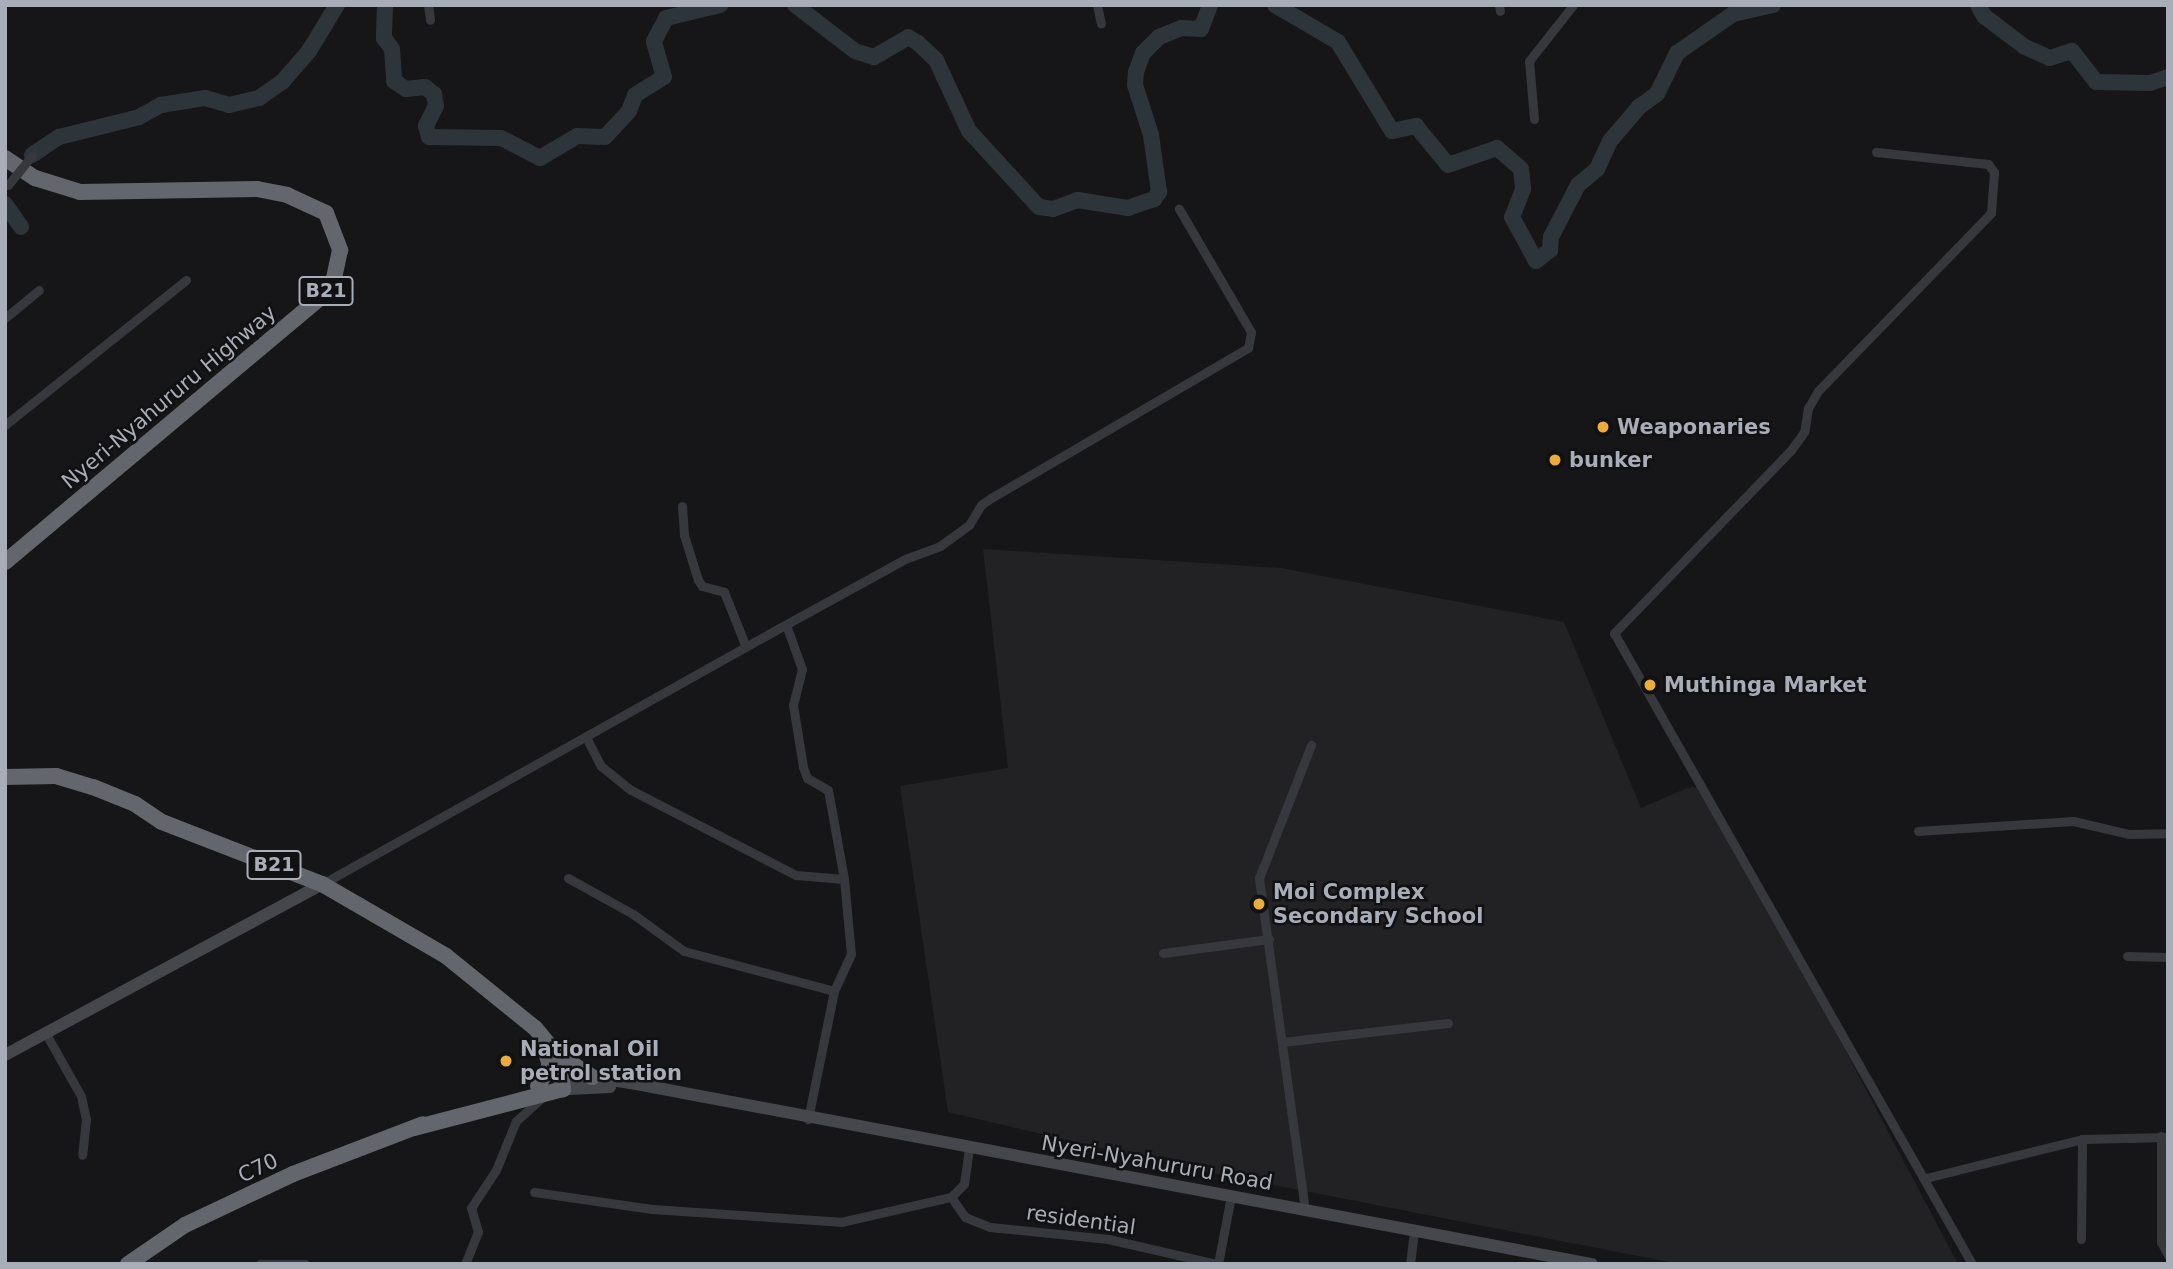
<!DOCTYPE html>
<style>
body{margin:0}
#map{position:relative;width:2173px;height:1269px;overflow:hidden;background:#161618;font-family:"DejaVu Sans",sans-serif}
div>[style]{position:absolute}
.built>*{inset:0;background:#222225}
.river>*{height:16px;margin:-8px;padding:0 8px;transform-origin:8px;border-radius:8px;background:#2d353b}
.street>*{height:9px;margin:-4.5px;padding:0 4.5px;transform-origin:4.5px;border-radius:4.5px;background:#37383d}
.secondary>*{height:12px;margin:-6px;padding:0 6px;transform-origin:6px;border-radius:6px;background:#45474c}
.highway>*{height:16px;margin:-8px;padding:0 8px;transform-origin:8px;border-radius:8px;background:#63666d}
.street-bridge>*{height:9px;margin:-4.5px;padding:0 4.5px;transform-origin:4.5px;border-radius:4.5px;background:#37383d}
.dots>*{width:19px;height:19px;translate:-50% -50%;box-sizing:border-box;border:4px solid #111113;border-radius:50%}
span{translate:-50% -50%;white-space:nowrap;text-align:center;line-height:1.15;-webkit-text-stroke:5px #111113;paint-order:stroke}
.shield-label span{padding:2px 5px;background:#111113;border:2px solid;border-radius:5px;-webkit-text-stroke-width:0}
.shield-label{font-size:19px;color:#a9adb7;font-weight:700}
.street-label{font-size:21px;color:#a9adb7}
.poi-label{font-size:21px;color:#a9adb7;font-weight:700}
.left{translate:0 -50%;text-align:left}
.frame{position:absolute;inset:0;border:7px solid #a9adb7;pointer-events:none}
</style>
<div id="map">
<div class="built">
<div style="clip-path:polygon(983px 549px,1281px 568px,1564px 622px,1641px 808px,1687px 788px,1706px 786px,1958px 1264px,1679px 1264px,1186px 1168px,948px 1112px,900px 786px,1008px 768px)"></div>
</div>
<div class="river">
<div style="left:385px;top:5px;width:33px;rotate:92deg"></div>
<div style="left:384px;top:38px;width:14px;rotate:54deg"></div>
<div style="left:392px;top:49px;width:32px;rotate:86deg"></div>
<div style="left:394px;top:81px;width:14px;rotate:34deg"></div>
<div style="left:406px;top:89px;width:19px;rotate:-6deg"></div>
<div style="left:425px;top:87px;width:11px;rotate:38deg"></div>
<div style="left:434px;top:94px;width:12px;rotate:81deg"></div>
<div style="left:436px;top:106px;width:22px;rotate:117deg"></div>
<div style="left:426px;top:126px;width:11px;rotate:75deg"></div>
<div style="left:429px;top:137px;width:72px;rotate:0.8deg"></div>
<div style="left:501px;top:138px;width:44px;rotate:27.1deg"></div>
<div style="left:540px;top:158px;width:43px;rotate:-30.7deg"></div>
<div style="left:577px;top:136px;width:28px;rotate:2deg"></div>
<div style="left:605px;top:137px;width:35px;rotate:-47deg"></div>
<div style="left:629px;top:111px;width:17px;rotate:-69deg"></div>
<div style="left:635px;top:95px;width:34px;rotate:-32deg"></div>
<div style="left:664px;top:77px;width:37px;rotate:-106deg"></div>
<div style="left:654px;top:41px;width:26px;rotate:-62deg"></div>
<div style="left:666px;top:18px;width:56px;rotate:-13.5deg"></div>
<div style="left:795px;top:5px;width:76px;rotate:37.5deg"></div>
<div style="left:855px;top:51px;width:20px;rotate:18deg"></div>
<div style="left:874px;top:57px;width:39px;rotate:-30deg"></div>
<div style="left:908px;top:37px;width:12px;rotate:31deg"></div>
<div style="left:918px;top:43px;width:25px;rotate:43deg"></div>
<div style="left:936px;top:60px;width:78px;rotate:65.1deg"></div>
<div style="left:969px;top:131px;width:103px;rotate:47.4deg"></div>
<div style="left:1039px;top:207px;width:14px;rotate:8deg"></div>
<div style="left:1053px;top:209px;width:27px;rotate:-20deg"></div>
<div style="left:1078px;top:200px;width:51px;rotate:9.1deg"></div>
<div style="left:1128px;top:208px;width:28px;rotate:-19deg"></div>
<div style="left:1154px;top:199px;width:9px;rotate:-54deg"></div>
<div style="left:1159px;top:192px;width:58px;rotate:-98deg"></div>
<div style="left:1151px;top:135px;width:52px;rotate:-107.7deg"></div>
<div style="left:1135px;top:85px;width:13px;rotate:-86deg"></div>
<div style="left:1136px;top:72px;width:20px;rotate:-70deg"></div>
<div style="left:1143px;top:53px;width:23px;rotate:-45deg"></div>
<div style="left:1159px;top:37px;width:24px;rotate:-22deg"></div>
<div style="left:1181px;top:28px;width:20px;rotate:3deg"></div>
<div style="left:1201px;top:29px;width:26px;rotate:-69deg"></div>
<div style="left:1275px;top:5px;width:73px;rotate:30.4deg"></div>
<div style="left:1338px;top:42px;width:104px;rotate:58.8deg"></div>
<div style="left:1392px;top:131px;width:25px;rotate:-12deg"></div>
<div style="left:1416px;top:126px;width:50px;rotate:50.6deg"></div>
<div style="left:1448px;top:165px;width:52px;rotate:-19.1deg"></div>
<div style="left:1497px;top:148px;width:32px;rotate:41deg"></div>
<div style="left:1521px;top:169px;width:20px;rotate:84deg"></div>
<div style="left:1523px;top:189px;width:30px;rotate:111deg"></div>
<div style="left:1512px;top:217px;width:50px;rotate:61.4deg"></div>
<div style="left:1536px;top:261px;width:18px;rotate:-38deg"></div>
<div style="left:1550px;top:250px;width:13px;rotate:-86deg"></div>
<div style="left:1551px;top:237px;width:59px;rotate:-62.6deg"></div>
<div style="left:1578px;top:185px;width:25px;rotate:-40deg"></div>
<div style="left:1597px;top:169px;width:31px;rotate:-65deg"></div>
<div style="left:1610px;top:141px;width:45px;rotate:-49.5deg"></div>
<div style="left:1639px;top:107px;width:22px;rotate:-36deg"></div>
<div style="left:1657px;top:94px;width:46px;rotate:-64deg"></div>
<div style="left:1677px;top:53px;width:68px;rotate:-34.9deg"></div>
<div style="left:1733px;top:14px;width:41px;rotate:-12.7deg"></div>
<div style="left:1978px;top:5px;width:13px;rotate:61deg"></div>
<div style="left:1984px;top:16px;width:51px;rotate:37.1deg"></div>
<div style="left:2025px;top:47px;width:27px;rotate:24deg"></div>
<div style="left:2050px;top:58px;width:23px;rotate:-18deg"></div>
<div style="left:2072px;top:51px;width:39px;rotate:52deg"></div>
<div style="left:2096px;top:82px;width:54px;rotate:1.1deg"></div>
<div style="left:2150px;top:83px;width:19px;rotate:-18deg"></div>
<div style="left:32px;top:155px;width:32px;rotate:-34deg"></div>
<div style="left:59px;top:137px;width:82px;rotate:-14deg"></div>
<div style="left:139px;top:117px;width:25px;rotate:-29deg"></div>
<div style="left:161px;top:105px;width:45px;rotate:-9deg"></div>
<div style="left:205px;top:98px;width:25px;rotate:16deg"></div>
<div style="left:229px;top:105px;width:31px;rotate:-13deg"></div>
<div style="left:259px;top:98px;width:29px;rotate:-35deg"></div>
<div style="left:283px;top:81px;width:40px;rotate:-49deg"></div>
<div style="left:309px;top:51px;width:54px;rotate:-58.7deg"></div>
<div style="left:5px;top:204px;width:28px;rotate:55deg"></div>
</div>
<div class="street">
<div style="left:428px;top:5px;width:15px;rotate:82deg"></div>
<div style="left:1097px;top:5px;width:19px;rotate:78deg"></div>
<div style="left:1499px;top:5px;width:6px;rotate:81deg"></div>
<div style="left:1534px;top:119px;width:58px;rotate:-94.9deg"></div>
<div style="left:1529px;top:61px;width:71px;rotate:-51.8deg"></div>
<div style="left:1876px;top:152px;width:113px;rotate:6.1deg"></div>
<div style="left:1988px;top:164px;width:10px;rotate:53deg"></div>
<div style="left:1994px;top:172px;width:41px;rotate:94.2deg"></div>
<div style="left:1991px;top:213px;width:248px;rotate:134.2deg"></div>
<div style="left:1818px;top:391px;width:20px;rotate:120deg"></div>
<div style="left:1808px;top:408px;width:24px;rotate:99deg"></div>
<div style="left:1804px;top:432px;width:22px;rotate:126deg"></div>
<div style="left:1791px;top:450px;width:255px;rotate:134deg"></div>
<div style="left:1614px;top:633px;width:725px;rotate:60.43deg"></div>
<div style="left:5px;top:318px;width:44px;rotate:-39.5deg"></div>
<div style="left:5px;top:425px;width:232px;rotate:-38.7deg"></div>
<div style="left:682px;top:506px;width:29px;rotate:86deg"></div>
<div style="left:684px;top:535px;width:47px;rotate:72.7deg"></div>
<div style="left:698px;top:580px;width:7px;rotate:56deg"></div>
<div style="left:702px;top:586px;width:23px;rotate:15deg"></div>
<div style="left:724px;top:592px;width:59px;rotate:68.2deg"></div>
<div style="left:786px;top:625px;width:47px;rotate:70deg"></div>
<div style="left:802px;top:669px;width:37px;rotate:104deg"></div>
<div style="left:793px;top:705px;width:63px;rotate:80.8deg"></div>
<div style="left:803px;top:767px;width:12px;rotate:70deg"></div>
<div style="left:807px;top:778px;width:24px;rotate:30deg"></div>
<div style="left:828px;top:790px;width:90px;rotate:79.8deg"></div>
<div style="left:587px;top:739px;width:30px;rotate:63deg"></div>
<div style="left:601px;top:766px;width:38px;rotate:39deg"></div>
<div style="left:631px;top:790px;width:186px;rotate:27.3deg"></div>
<div style="left:796px;top:875px;width:48px;rotate:4.8deg"></div>
<div style="left:844px;top:879px;width:75px;rotate:84.7deg"></div>
<div style="left:851px;top:954px;width:41px;rotate:114.7deg"></div>
<div style="left:834px;top:991px;width:131px;rotate:101.5deg"></div>
<div style="left:1918px;top:831px;width:155px;rotate:-3.7deg"></div>
<div style="left:2073px;top:821px;width:57px;rotate:13.1deg"></div>
<div style="left:2129px;top:834px;width:39px;rotate:-1deg"></div>
<div style="left:568px;top:878px;width:74px;rotate:29deg"></div>
<div style="left:633px;top:914px;width:63px;rotate:36deg"></div>
<div style="left:684px;top:951px;width:155px;rotate:14.9deg"></div>
<div style="left:322px;top:884px;width:518px;rotate:-29.24deg"></div>
<div style="left:774px;top:631px;width:149px;rotate:-28.8deg"></div>
<div style="left:905px;top:559px;width:37px;rotate:-20deg"></div>
<div style="left:940px;top:546px;width:36px;rotate:-36deg"></div>
<div style="left:969px;top:525px;width:23px;rotate:-59deg"></div>
<div style="left:981px;top:505px;width:12px;rotate:-35deg"></div>
<div style="left:991px;top:498px;width:298px;rotate:-30.3deg"></div>
<div style="left:1248px;top:348px;width:16px;rotate:-79deg"></div>
<div style="left:1251px;top:332px;width:143px;rotate:-120.3deg"></div>
<div style="left:1163px;top:953px;width:107px;rotate:-7.5deg"></div>
<div style="left:2127px;top:956px;width:41px;rotate:1.4deg"></div>
<div style="left:46px;top:1034px;width:71px;rotate:60.6deg"></div>
<div style="left:81px;top:1096px;width:24px;rotate:78deg"></div>
<div style="left:86px;top:1119px;width:36px;rotate:96deg"></div>
<div style="left:1282px;top:1042px;width:167px;rotate:-6.5deg"></div>
<div style="left:2161px;top:1136px;width:106px;rotate:90deg"></div>
<div style="left:2161px;top:1242px;width:15px;rotate:62deg"></div>
<div style="left:1926px;top:1178px;width:161px;rotate:-14deg"></div>
<div style="left:2082px;top:1139px;width:86px;rotate:-1.3deg"></div>
<div style="left:534px;top:1192px;width:119px;rotate:8.2deg"></div>
<div style="left:652px;top:1209px;width:189px;rotate:3.9deg"></div>
<div style="left:841px;top:1222px;width:113px;rotate:-12.8deg"></div>
<div style="left:951px;top:1197px;width:18px;rotate:-45deg"></div>
<div style="left:964px;top:1184px;width:35px;rotate:-82deg"></div>
<div style="left:951px;top:1197px;width:24px;rotate:55deg"></div>
<div style="left:965px;top:1217px;width:27px;rotate:22deg"></div>
<div style="left:990px;top:1227px;width:119px;rotate:5.8deg"></div>
<div style="left:1108px;top:1239px;width:111px;rotate:13deg"></div>
<div style="left:1305px;top:1210px;width:335px;rotate:-97.9deg"></div>
<div style="left:1259px;top:878px;width:143px;rotate:-68.6deg"></div>
<div style="left:2081px;top:1239px;width:100px;rotate:-89.4deg"></div>
<div style="left:260px;top:1264px;width:45px"></div>
<div style="left:465px;top:1264px;width:35px;rotate:-68deg"></div>
<div style="left:478px;top:1232px;width:25px;rotate:-106deg"></div>
<div style="left:471px;top:1208px;width:45px;rotate:-56.7deg"></div>
<div style="left:496px;top:1170px;width:53px;rotate:-67.8deg"></div>
<div style="left:516px;top:1121px;width:36px;rotate:-42deg"></div>
<div style="left:1218px;top:1264px;width:69px;rotate:-79.2deg"></div>
<div style="left:1410px;top:1264px;width:34px;rotate:-83deg"></div>
</div>
<div class="secondary">
<div style="left:5px;top:1055px;width:360px;rotate:-28.3deg"></div>
<div style="left:562px;top:1082px;width:30px;rotate:-9deg"></div>
<div style="left:592px;top:1077px;width:39px;rotate:9deg"></div>
<div style="left:631px;top:1083px;width:978px;rotate:10.67deg"></div>
<div style="left:569px;top:1089px;width:41px;rotate:-2.8deg"></div>
</div>
<div class="highway">
<div style="left:5px;top:158px;width:36px;rotate:34deg"></div>
<div style="left:35px;top:178px;width:47px;rotate:17.3deg"></div>
<div style="left:80px;top:192px;width:177px;rotate:-1deg"></div>
<div style="left:257px;top:189px;width:31px;rotate:11deg"></div>
<div style="left:287px;top:195px;width:43px;rotate:24.8deg"></div>
<div style="left:326px;top:213px;width:40px;rotate:69deg"></div>
<div style="left:340px;top:250px;width:34px;rotate:102deg"></div>
<div style="left:333px;top:283px;width:18px;rotate:131deg"></div>
<div style="left:321px;top:297px;width:412px;rotate:140deg"></div>
<div style="left:5px;top:777px;width:51px;rotate:-1.1deg"></div>
<div style="left:56px;top:776px;width:39px;rotate:17deg"></div>
<div style="left:93px;top:787px;width:45px;rotate:22deg"></div>
<div style="left:135px;top:804px;width:32px;rotate:34deg"></div>
<div style="left:162px;top:822px;width:172px;rotate:21.2deg"></div>
<div style="left:322px;top:884px;width:143px;rotate:30.1deg"></div>
<div style="left:446px;top:956px;width:114px;rotate:39deg"></div>
<div style="left:535px;top:1028px;width:34px;rotate:50deg"></div>
<div style="left:557px;top:1054px;width:36px;rotate:80deg"></div>
<div style="left:563px;top:1089px;width:154px;rotate:165.3deg"></div>
<div style="left:557px;top:1054px;width:42px;rotate:33.3deg"></div>
<div style="left:538px;top:1086px;width:24px;rotate:-60deg"></div>
<div style="left:550px;top:1065px;width:16px;rotate:-108deg"></div>
<div style="left:128px;top:1264px;width:69px;rotate:-34.4deg"></div>
<div style="left:185px;top:1225px;width:119px;rotate:-25.3deg"></div>
<div style="left:293px;top:1174px;width:139px;rotate:-21deg"></div>
</div>
<div class="street-bridge">
<div style="left:8px;top:185px;width:38px;rotate:-51deg"></div>
</div>
<div class="dots">
<div style="left:1603px;top:427px;background:#e9ac3d"></div>
<div style="left:1555px;top:460px;background:#e9ac3d"></div>
<div style="left:1650px;top:685px;background:#e9ac3d"></div>
<div style="left:1259px;top:904px;background:#e9ac3d"></div>
<div style="left:506px;top:1061px;background:#e9ac3d"></div>
</div>
<div class="shield-label">
<span style="left:326px;top:291px">B21</span>
<span style="left:274px;top:865px">B21</span>
</div>
<div class="street-label">
<span style="left:169px;top:397px;rotate:-40deg">Nyeri-Nyahururu Highway</span>
<span style="left:1157px;top:1163px;rotate:10deg">Nyeri-Nyahururu Road</span>
<span style="left:258px;top:1168px;rotate:-25deg">C70</span>
<span style="left:1081px;top:1220px;rotate:8deg">residential</span>
</div>
<div class="poi-label">
<span class="left" style="left:1617px;top:427px">Weaponaries</span>
<span class="left" style="left:1569px;top:460px">bunker</span>
<span class="left" style="left:1664px;top:685px">Muthinga Market</span>
<span class="left" style="left:1273px;top:904px">Moi Complex<br>Secondary School</span>
<span class="left" style="left:520px;top:1061px">National Oil<br>petrol station</span>
</div>
<div class="frame"></div>
</div>
